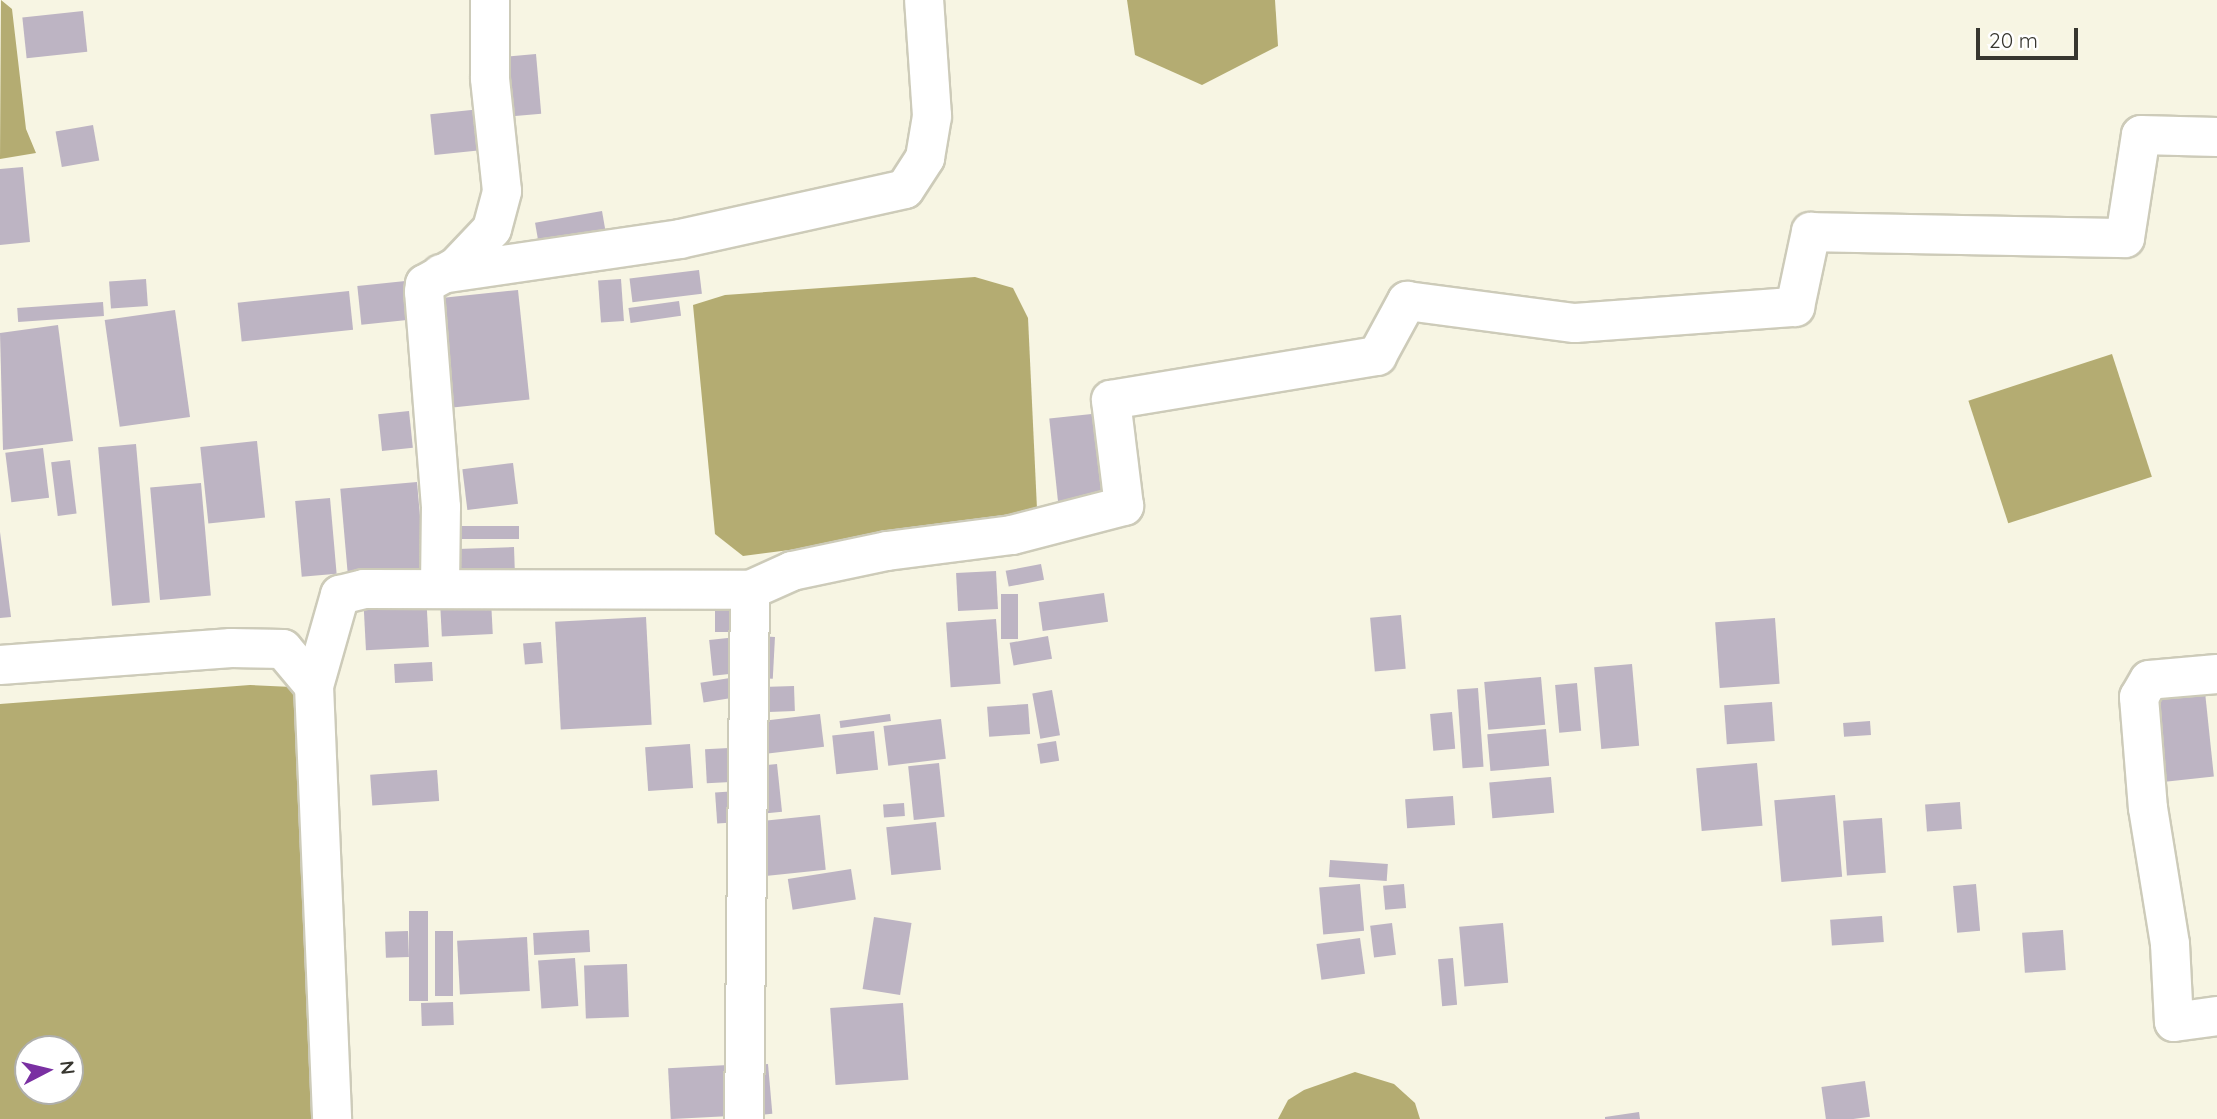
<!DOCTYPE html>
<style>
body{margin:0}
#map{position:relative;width:2217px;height:1119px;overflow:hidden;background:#f7f5e3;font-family:Quicksand,sans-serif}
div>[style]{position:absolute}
.water>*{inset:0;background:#b4ac72;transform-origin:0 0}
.building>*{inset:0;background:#bdb4c3;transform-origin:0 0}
.roads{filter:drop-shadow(2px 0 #cdcbb9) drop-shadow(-2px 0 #cdcbb9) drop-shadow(0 2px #cdcbb9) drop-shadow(0 -2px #cdcbb9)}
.street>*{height:38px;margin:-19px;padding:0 19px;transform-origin:19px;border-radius:19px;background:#fff}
span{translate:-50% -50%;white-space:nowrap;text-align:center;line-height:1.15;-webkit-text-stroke:5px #fff;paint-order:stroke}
.north{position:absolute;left:14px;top:1035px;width:70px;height:70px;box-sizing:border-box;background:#fff;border:2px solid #afafac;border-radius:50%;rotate:83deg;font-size:19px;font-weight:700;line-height:28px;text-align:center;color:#37362f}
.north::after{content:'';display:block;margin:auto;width:24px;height:32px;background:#7a30a2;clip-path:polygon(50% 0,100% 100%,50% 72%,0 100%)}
.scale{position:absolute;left:1976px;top:28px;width:102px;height:32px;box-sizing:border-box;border:4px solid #37362f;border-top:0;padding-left:9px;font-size:21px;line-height:24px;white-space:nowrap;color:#37362f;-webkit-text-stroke:5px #fff;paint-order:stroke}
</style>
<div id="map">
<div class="water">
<div style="clip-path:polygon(1px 0,12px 9px,26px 129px,36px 153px,0 159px)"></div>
<div style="clip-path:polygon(1127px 0,1275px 0,1278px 46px,1202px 85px,1135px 55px)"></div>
<div style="clip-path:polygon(975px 277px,1013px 288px,1028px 318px,1037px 509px,1024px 520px,743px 556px,715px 534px,693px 305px,725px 295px)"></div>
<div style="left:2112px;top:354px;width:129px;height:151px;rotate:72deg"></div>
<div style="clip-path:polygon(evenodd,250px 685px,292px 687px,296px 704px,317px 1119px,0 1119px,0 704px,250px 685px,28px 1049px,70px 1049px,70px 1091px,28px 1091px,28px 1049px)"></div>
<div style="clip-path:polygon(1355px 1072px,1394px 1084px,1415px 1103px,1420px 1119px,1278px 1119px,1288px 1100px,1304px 1090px)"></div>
</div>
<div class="building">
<div style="left:83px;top:11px;width:41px;height:61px;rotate:84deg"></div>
<div style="left:536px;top:54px;width:60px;height:32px;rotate:85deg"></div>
<div style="left:481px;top:109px;width:41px;height:51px;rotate:84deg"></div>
<div style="left:93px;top:125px;width:36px;height:38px;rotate:80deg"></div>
<div style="clip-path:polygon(23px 167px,30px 242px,0 245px,0 169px)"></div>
<div style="left:602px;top:211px;width:23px;height:68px;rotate:80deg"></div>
<div style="left:699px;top:270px;width:24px;height:70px;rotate:83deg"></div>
<div style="left:146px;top:279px;width:27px;height:37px;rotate:86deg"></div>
<div style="left:621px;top:279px;width:42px;height:23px;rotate:86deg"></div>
<div style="left:415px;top:280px;width:39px;height:58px;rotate:84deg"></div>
<div style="left:518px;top:290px;width:110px;height:82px;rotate:84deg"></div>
<div style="left:349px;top:291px;width:39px;height:112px;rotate:84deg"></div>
<div style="left:679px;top:301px;width:15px;height:51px;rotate:82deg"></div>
<div style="left:103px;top:302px;width:14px;height:86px;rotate:86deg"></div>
<div style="left:175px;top:310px;width:108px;height:71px;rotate:82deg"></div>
<div style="clip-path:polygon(58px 325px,73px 441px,3px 450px,0 333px)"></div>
<div style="left:409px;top:411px;width:37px;height:31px;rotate:84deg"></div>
<div style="left:1101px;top:413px;width:86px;height:52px;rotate:84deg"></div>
<div style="left:257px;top:441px;width:77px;height:57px;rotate:84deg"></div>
<div style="left:136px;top:444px;width:159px;height:38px;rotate:85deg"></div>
<div style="left:43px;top:448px;width:50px;height:38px;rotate:83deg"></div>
<div style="left:70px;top:460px;width:54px;height:19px;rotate:83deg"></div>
<div style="left:513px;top:463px;width:41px;height:51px;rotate:83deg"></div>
<div style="left:417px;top:482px;width:90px;height:77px;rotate:85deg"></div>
<div style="left:201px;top:483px;width:113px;height:51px;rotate:85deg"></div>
<div style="left:330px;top:498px;width:76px;height:35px;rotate:85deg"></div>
<div style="left:519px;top:526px;width:13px;height:60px;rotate:90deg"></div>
<div style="clip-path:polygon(0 532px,11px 617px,0 618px)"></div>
<div style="left:514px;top:547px;width:34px;height:64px;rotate:88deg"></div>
<div style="left:1041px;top:564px;width:16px;height:36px;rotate:79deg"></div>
<div style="left:996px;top:571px;width:38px;height:40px;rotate:87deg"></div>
<div style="left:426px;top:592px;width:55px;height:63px;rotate:87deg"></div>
<div style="left:1104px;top:593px;width:29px;height:66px;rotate:82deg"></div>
<div style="left:1001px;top:594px;width:17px;height:45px"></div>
<div style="left:491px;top:600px;width:34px;height:51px;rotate:87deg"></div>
<div style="left:715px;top:605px;width:21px;height:27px"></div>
<div style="left:1401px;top:615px;width:54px;height:31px;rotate:85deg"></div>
<div style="left:646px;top:617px;width:108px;height:91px;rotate:87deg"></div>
<div style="left:1775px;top:618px;width:66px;height:60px;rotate:86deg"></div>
<div style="left:996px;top:619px;width:65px;height:50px;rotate:86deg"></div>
<div style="left:758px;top:636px;width:17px;height:42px;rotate:3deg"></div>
<div style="left:1048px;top:636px;width:23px;height:39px;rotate:80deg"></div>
<div style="left:737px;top:637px;width:36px;height:28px;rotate:84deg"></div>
<div style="left:541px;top:642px;width:21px;height:18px;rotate:85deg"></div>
<div style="left:432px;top:662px;width:19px;height:38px;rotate:87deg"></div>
<div style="left:1632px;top:664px;width:82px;height:38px;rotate:85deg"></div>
<div style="left:736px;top:677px;width:20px;height:36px;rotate:81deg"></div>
<div style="left:1541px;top:677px;width:48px;height:57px;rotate:85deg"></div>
<div style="left:1577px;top:683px;width:48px;height:22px;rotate:85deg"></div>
<div style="left:794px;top:686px;width:25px;height:35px;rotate:88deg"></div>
<div style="left:1478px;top:688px;width:79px;height:21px;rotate:86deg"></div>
<div style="left:1052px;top:690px;width:46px;height:20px;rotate:80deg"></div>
<div style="left:2205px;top:692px;width:85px;height:56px;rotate:84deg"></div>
<div style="left:1772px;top:702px;width:39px;height:48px;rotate:86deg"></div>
<div style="left:1028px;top:704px;width:30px;height:41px;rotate:86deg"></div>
<div style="left:1452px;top:712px;width:37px;height:22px;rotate:85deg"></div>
<div style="left:820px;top:714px;width:33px;height:63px;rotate:83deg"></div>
<div style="left:890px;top:714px;width:7px;height:51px;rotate:82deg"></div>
<div style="left:941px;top:719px;width:40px;height:58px;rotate:83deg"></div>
<div style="left:1870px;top:721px;width:14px;height:27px;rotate:86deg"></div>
<div style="left:1546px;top:729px;width:37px;height:59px;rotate:85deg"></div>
<div style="left:874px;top:731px;width:39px;height:42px;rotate:84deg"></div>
<div style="left:1056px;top:741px;width:20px;height:19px;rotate:81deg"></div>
<div style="left:690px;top:744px;width:44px;height:45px;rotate:86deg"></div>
<div style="left:729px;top:748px;width:34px;height:24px;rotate:87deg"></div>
<div style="left:939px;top:763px;width:54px;height:31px;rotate:84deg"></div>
<div style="left:1757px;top:763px;width:63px;height:61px;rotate:85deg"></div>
<div style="left:777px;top:764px;width:48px;height:24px;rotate:84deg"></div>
<div style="left:437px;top:770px;width:31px;height:67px;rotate:86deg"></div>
<div style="left:1551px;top:777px;width:36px;height:62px;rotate:85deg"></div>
<div style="left:738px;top:791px;width:31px;height:23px;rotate:86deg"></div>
<div style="left:1835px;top:795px;width:82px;height:61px;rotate:85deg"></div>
<div style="left:1453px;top:796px;width:29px;height:48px;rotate:86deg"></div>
<div style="left:1960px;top:802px;width:27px;height:35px;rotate:86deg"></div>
<div style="left:904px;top:803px;width:13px;height:21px;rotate:86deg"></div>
<div style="left:820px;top:815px;width:55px;height:63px;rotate:84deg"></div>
<div style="left:1882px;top:818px;width:55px;height:39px;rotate:86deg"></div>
<div style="left:936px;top:822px;width:48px;height:50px;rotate:84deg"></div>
<div style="left:1330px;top:860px;width:58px;height:17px;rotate:4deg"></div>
<div style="left:851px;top:869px;width:31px;height:64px;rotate:81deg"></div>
<div style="left:1360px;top:884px;width:47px;height:41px;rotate:85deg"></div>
<div style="left:1404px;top:884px;width:24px;height:21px;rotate:85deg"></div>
<div style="left:1976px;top:884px;width:47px;height:23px;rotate:85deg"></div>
<div style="left:409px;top:911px;width:19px;height:90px"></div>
<div style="left:1882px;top:916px;width:26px;height:52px;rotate:86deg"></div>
<div style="left:874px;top:917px;width:38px;height:73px;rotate:9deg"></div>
<div style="left:1392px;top:923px;width:32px;height:22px;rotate:83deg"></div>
<div style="left:1503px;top:923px;width:60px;height:44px;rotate:85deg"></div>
<div style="left:589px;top:930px;width:22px;height:56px;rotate:87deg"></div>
<div style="left:2063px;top:930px;width:40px;height:41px;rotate:86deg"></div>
<div style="left:408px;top:931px;width:26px;height:23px;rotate:88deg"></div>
<div style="left:435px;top:931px;width:18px;height:65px"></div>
<div style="left:527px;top:937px;width:54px;height:70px;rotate:87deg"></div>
<div style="left:1360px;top:938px;width:36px;height:44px;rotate:82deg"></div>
<div style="left:575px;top:958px;width:48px;height:37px;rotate:86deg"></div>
<div style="left:1453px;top:958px;width:47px;height:15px;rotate:85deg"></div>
<div style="left:627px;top:964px;width:53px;height:43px;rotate:88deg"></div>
<div style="left:453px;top:1002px;width:23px;height:32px;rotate:88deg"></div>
<div style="left:903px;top:1003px;width:77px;height:73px;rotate:86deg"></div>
<div style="left:768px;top:1064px;width:50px;height:20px;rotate:85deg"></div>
<div style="left:728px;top:1065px;width:51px;height:60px;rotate:87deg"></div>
<div style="left:1865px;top:1081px;width:36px;height:44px;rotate:82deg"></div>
<div style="clip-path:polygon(1639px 1112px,1640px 1119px,1605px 1119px,1605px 1117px)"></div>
</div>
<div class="roads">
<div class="street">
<div style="left:441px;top:274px;width:242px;rotate:-8.3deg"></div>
<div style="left:680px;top:239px;width:230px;rotate:-12.5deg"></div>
<div style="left:905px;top:189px;width:37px;rotate:-57deg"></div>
<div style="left:925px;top:158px;width:43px;rotate:-80.5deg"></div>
<div style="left:932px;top:116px;width:116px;rotate:-93.9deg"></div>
<div style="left:440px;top:587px;width:80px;rotate:-89.3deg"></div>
<div style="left:441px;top:507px;width:216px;rotate:-94.5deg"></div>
<div style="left:424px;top:292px;width:8px;rotate:-83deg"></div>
<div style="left:425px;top:284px;width:35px;rotate:-29deg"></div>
<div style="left:456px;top:267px;width:52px;rotate:-46.5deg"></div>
<div style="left:492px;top:229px;width:39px;rotate:-75deg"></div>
<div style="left:502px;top:191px;width:114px;rotate:-96.1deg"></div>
<div style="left:490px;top:78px;width:78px;rotate:-90deg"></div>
<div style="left:750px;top:590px;width:46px;rotate:-24.3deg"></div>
<div style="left:792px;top:571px;width:97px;rotate:-11.9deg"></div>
<div style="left:887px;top:551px;width:126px;rotate:-7.3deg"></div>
<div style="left:1012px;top:535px;width:116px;rotate:-14.5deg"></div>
<div style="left:1124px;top:506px;width:107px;rotate:-97deg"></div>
<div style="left:1111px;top:400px;width:270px;rotate:-9.4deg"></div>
<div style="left:1377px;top:356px;width:63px;rotate:-61.4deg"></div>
<div style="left:1407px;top:301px;width:169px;rotate:7.5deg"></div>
<div style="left:1575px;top:323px;width:221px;rotate:-4.2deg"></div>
<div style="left:1795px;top:307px;width:77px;rotate:-78deg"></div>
<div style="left:1811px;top:232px;width:314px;rotate:1.1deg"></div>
<div style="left:2125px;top:238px;width:104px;rotate:-81.2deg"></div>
<div style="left:2141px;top:135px;width:76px;rotate:1.5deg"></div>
<div style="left:0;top:665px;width:232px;rotate:-4.2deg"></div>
<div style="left:231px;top:648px;width:52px;rotate:1.1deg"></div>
<div style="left:283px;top:649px;width:48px;rotate:50deg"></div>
<div style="left:314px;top:686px;width:433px;rotate:87.6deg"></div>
<div style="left:2217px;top:674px;width:68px;rotate:175deg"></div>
<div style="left:2149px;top:680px;width:20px;rotate:120deg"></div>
<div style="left:2139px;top:697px;width:111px;rotate:85.4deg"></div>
<div style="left:2148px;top:808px;width:138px;rotate:80.8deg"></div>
<div style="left:2170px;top:944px;width:78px;rotate:87.1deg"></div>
<div style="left:2174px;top:1022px;width:43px;rotate:-7.9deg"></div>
<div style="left:314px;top:686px;width:95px;rotate:-74.1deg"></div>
<div style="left:340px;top:595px;width:25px;rotate:-14deg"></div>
<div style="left:364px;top:589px;width:386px;rotate:0.1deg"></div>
<div style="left:750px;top:590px;width:529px;rotate:90.65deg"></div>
</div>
</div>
<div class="north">N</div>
<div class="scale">20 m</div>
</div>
